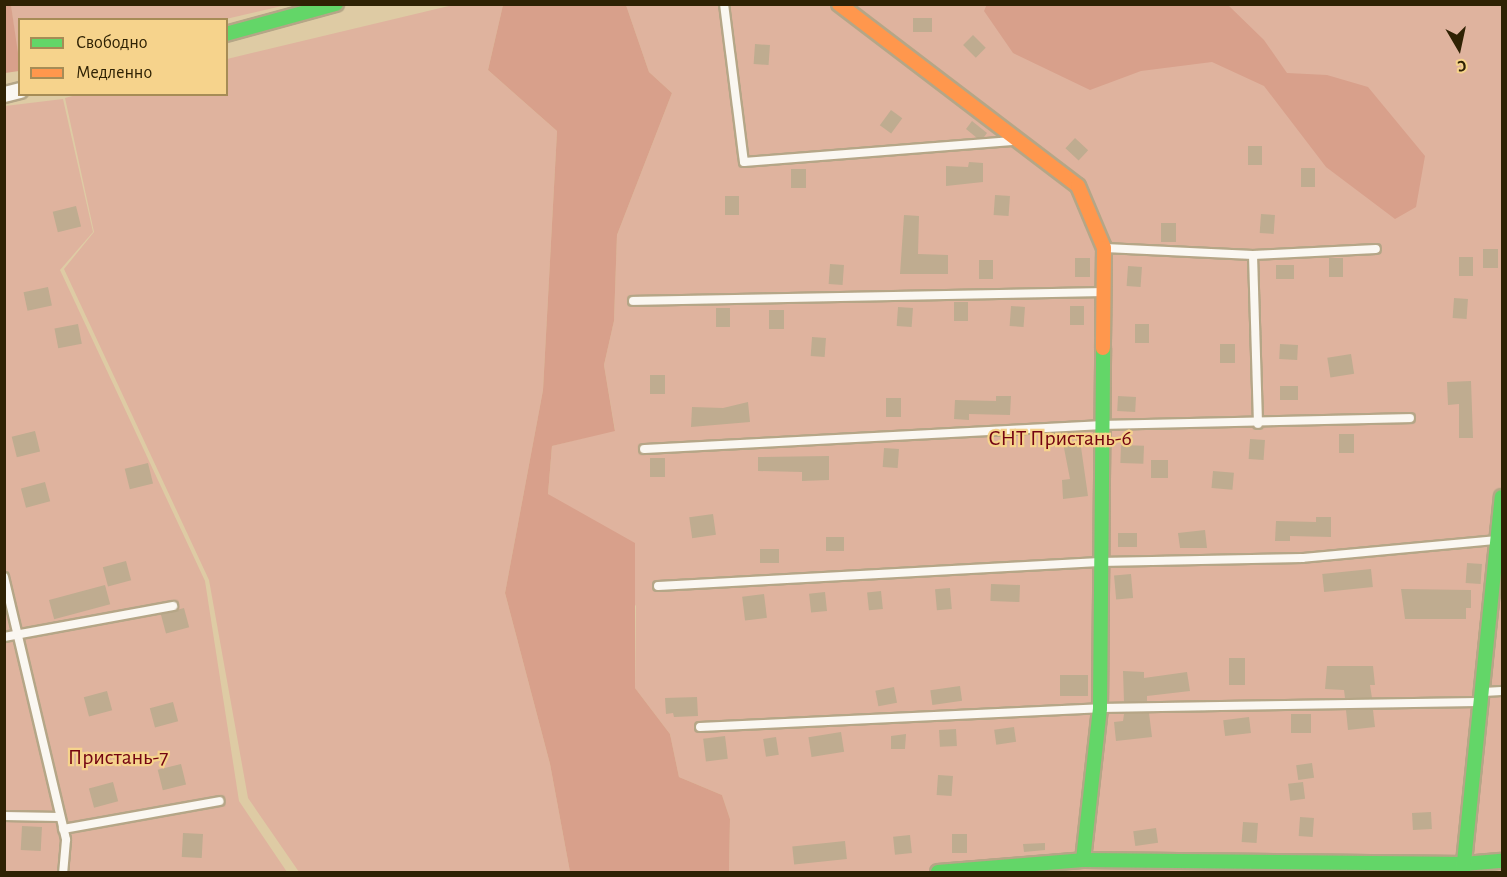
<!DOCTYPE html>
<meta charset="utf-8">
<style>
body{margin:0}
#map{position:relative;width:1507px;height:877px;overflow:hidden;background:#decba4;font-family:"Alegreya Sans",sans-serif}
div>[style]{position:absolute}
.green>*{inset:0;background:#dfb39e}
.forest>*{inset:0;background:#d8a08b}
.building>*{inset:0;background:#bfac90;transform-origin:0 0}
.roads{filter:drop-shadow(2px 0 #b5a687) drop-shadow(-2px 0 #b5a687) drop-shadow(0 2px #b5a687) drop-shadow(0 -2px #b5a687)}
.lane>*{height:8px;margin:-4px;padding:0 4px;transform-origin:4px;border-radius:4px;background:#faf7f1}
.street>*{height:15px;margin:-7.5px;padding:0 7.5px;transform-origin:7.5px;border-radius:7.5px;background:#faf7f1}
.fast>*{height:14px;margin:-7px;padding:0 7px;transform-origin:7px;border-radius:7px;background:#63d668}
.slow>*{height:14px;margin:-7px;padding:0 7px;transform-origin:7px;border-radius:7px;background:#ff974d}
span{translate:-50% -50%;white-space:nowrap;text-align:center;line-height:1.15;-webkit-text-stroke:4.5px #f6d38c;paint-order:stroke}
.park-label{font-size:22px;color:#730411}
.frame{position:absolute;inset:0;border:6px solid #2f2204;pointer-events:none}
.legend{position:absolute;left:18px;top:18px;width:210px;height:78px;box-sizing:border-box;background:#f6d38c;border:2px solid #a68c56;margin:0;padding:8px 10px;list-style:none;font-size:18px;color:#2f2204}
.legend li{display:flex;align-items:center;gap:12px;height:30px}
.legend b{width:30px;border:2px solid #a68c56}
.north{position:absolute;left:1429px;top:18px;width:60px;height:60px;-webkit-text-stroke:4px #f6d38c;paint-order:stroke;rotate:171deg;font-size:16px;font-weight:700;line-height:24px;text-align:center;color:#2f2204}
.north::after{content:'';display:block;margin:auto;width:21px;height:27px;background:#2f2204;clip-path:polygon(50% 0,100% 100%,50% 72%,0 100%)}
</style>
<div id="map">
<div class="green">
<div style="clip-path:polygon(11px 5px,286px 5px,226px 19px,20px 20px,19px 67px)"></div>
<div style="clip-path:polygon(453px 5px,503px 5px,488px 70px,557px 131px,543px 390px,505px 593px,550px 764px,570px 872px,299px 872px,248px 798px,209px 580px,64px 269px,94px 232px,65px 98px,80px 94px,226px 94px,227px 59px)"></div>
<div style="clip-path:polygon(626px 5px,1502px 5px,1502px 872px,729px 872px,730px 819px,722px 795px,679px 777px,670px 734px,635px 688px,636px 606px,548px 494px,552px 446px,615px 430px,604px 365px,614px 321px,617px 235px,672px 93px,649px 72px)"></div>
<div style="clip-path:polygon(63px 99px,93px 232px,60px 270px,205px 581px,239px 801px,287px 872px,5px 872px,5px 106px)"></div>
</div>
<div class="forest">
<div style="clip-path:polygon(987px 4px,1228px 5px,1264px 40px,1287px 73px,1327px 75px,1368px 87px,1425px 156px,1416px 207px,1395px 219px,1326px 167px,1264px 86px,1212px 62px,1141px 71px,1090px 90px,1013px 53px,984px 11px)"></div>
<div style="clip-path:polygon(4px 5px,11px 5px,20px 67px,19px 71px,5px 73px)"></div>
<div style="clip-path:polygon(503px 5px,626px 5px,649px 72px,672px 93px,617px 235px,614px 321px,604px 365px,615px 431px,552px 446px,548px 494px,635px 543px,635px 688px,670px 734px,679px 777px,722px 795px,730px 819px,729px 872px,570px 872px,550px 764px,505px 593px,543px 390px,557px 131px,488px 70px)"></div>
</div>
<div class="building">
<div style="left:913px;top:18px;width:19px;height:14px"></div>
<div style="left:973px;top:35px;width:18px;height:14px;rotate:45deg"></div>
<div style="left:755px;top:44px;width:15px;height:20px;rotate:4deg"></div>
<div style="left:891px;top:110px;width:14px;height:19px;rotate:36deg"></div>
<div style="clip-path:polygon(972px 121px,987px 133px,984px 137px,977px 138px,966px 129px)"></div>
<div style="left:1075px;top:138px;width:18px;height:14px;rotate:43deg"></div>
<div style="left:1248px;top:146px;width:14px;height:19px"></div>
<div style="clip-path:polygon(969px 162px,983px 163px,983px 182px,946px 186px,946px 166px,968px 167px)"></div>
<div style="left:1301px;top:168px;width:14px;height:19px"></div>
<div style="left:791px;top:169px;width:15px;height:19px"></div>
<div style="left:995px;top:195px;width:15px;height:20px;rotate:4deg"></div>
<div style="left:725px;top:196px;width:14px;height:19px"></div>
<div style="left:76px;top:206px;width:21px;height:24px;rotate:76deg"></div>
<div style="left:1261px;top:214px;width:14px;height:19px;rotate:4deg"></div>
<div style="clip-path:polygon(904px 215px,919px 216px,918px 254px,948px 255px,948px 274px,900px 274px)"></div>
<div style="left:1161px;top:223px;width:15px;height:19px"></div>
<div style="left:1483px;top:249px;width:15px;height:19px"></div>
<div style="left:1459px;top:257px;width:14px;height:19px"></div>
<div style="left:1075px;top:258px;width:15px;height:19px"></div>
<div style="left:1329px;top:258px;width:14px;height:19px"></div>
<div style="left:979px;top:260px;width:14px;height:19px"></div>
<div style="left:830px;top:264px;width:14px;height:20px;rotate:4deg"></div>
<div style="left:1276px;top:265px;width:18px;height:14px"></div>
<div style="left:1128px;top:266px;width:14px;height:20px;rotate:4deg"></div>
<div style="left:48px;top:287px;width:19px;height:25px;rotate:78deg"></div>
<div style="left:1454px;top:298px;width:14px;height:20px;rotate:4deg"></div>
<div style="left:954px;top:302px;width:14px;height:19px"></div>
<div style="left:1011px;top:306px;width:14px;height:20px;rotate:4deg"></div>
<div style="left:1070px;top:306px;width:14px;height:19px"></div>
<div style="left:898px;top:307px;width:15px;height:19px;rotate:4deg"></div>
<div style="left:716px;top:308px;width:14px;height:19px"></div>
<div style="left:769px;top:310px;width:15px;height:19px"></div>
<div style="left:78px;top:324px;width:20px;height:24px;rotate:79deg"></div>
<div style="left:1135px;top:324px;width:14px;height:19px"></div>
<div style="left:812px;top:337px;width:14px;height:19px;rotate:4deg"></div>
<div style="left:1220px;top:344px;width:15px;height:19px"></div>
<div style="left:1280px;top:344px;width:18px;height:15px;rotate:3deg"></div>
<div style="left:1351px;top:354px;width:20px;height:24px;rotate:81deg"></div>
<div style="left:650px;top:375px;width:15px;height:19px"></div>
<div style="clip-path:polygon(1471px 381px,1473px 438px,1459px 438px,1459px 404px,1448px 405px,1447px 382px)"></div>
<div style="left:1280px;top:386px;width:18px;height:14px"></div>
<div style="clip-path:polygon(996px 396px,1011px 396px,1010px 415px,969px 414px,969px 420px,954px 419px,955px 400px,996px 401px)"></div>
<div style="left:1118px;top:396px;width:18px;height:15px;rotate:3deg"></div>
<div style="left:886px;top:398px;width:15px;height:19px"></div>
<div style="clip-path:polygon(748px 402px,750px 422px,691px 427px,692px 407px,723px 408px)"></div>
<div style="left:35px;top:431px;width:21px;height:24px;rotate:76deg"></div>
<div style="left:1339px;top:434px;width:15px;height:19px"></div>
<div style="left:1250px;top:439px;width:15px;height:20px;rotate:4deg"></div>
<div style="clip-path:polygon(1080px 440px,1088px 496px,1063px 499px,1062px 480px,1070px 479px,1063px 443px)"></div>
<div style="left:1121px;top:445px;width:23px;height:18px;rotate:2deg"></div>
<div style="left:884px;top:448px;width:15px;height:19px;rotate:4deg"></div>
<div style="clip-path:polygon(829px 456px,829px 480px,802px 481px,802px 472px,758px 471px,758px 457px)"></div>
<div style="left:650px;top:458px;width:15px;height:19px"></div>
<div style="left:1151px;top:460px;width:17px;height:18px"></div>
<div style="left:148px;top:463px;width:21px;height:24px;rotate:76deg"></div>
<div style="left:1213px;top:471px;width:21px;height:17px;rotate:5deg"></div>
<div style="left:45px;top:482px;width:20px;height:25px;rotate:75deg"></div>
<div style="left:713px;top:514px;width:21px;height:24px;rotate:82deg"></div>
<div style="clip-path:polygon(1316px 517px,1331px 517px,1331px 537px,1290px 536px,1290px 541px,1275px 541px,1276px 521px,1316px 522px)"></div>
<div style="clip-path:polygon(1205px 530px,1207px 548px,1180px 548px,1178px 533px)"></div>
<div style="left:1118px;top:533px;width:19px;height:14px"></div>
<div style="left:826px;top:537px;width:18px;height:14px"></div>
<div style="left:760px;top:549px;width:19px;height:14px"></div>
<div style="left:126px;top:561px;width:20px;height:24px;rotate:75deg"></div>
<div style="left:1467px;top:563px;width:15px;height:20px;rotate:4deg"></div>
<div style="left:1371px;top:569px;width:18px;height:49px;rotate:84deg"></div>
<div style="left:1131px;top:574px;width:24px;height:17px;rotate:85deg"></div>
<div style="left:991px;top:584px;width:29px;height:17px;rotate:2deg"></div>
<div style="left:105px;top:585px;width:20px;height:58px;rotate:75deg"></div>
<div style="left:950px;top:588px;width:21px;height:15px;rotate:85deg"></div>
<div style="clip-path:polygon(1401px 589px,1471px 590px,1471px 608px,1466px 608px,1466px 619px,1405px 619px)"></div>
<div style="left:881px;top:591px;width:18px;height:14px;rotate:84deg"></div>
<div style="left:825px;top:592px;width:19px;height:16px;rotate:84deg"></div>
<div style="left:764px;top:594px;width:24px;height:22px;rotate:83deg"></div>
<div style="left:184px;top:608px;width:20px;height:24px;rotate:75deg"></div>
<div style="left:1245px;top:658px;width:27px;height:16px;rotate:90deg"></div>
<div style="clip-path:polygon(1327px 666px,1373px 666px,1375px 685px,1370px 685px,1372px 698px,1345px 698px,1344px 690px,1325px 689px)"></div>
<div style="clip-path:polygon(1123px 671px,1144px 672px,1144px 678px,1187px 672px,1190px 691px,1147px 696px,1147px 701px,1124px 702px)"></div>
<div style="left:1060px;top:675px;width:28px;height:21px"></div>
<div style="left:960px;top:686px;width:15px;height:30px;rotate:82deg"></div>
<div style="left:894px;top:687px;width:16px;height:19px;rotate:79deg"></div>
<div style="left:107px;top:691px;width:20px;height:24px;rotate:75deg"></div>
<div style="clip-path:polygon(697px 697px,698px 716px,674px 717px,673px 713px,666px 714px,665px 698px)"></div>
<div style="left:173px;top:702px;width:20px;height:24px;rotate:75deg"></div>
<div style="clip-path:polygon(1346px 710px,1373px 710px,1375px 727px,1348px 730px)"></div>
<div style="clip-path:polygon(1149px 713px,1152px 737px,1116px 741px,1114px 722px,1123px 721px,1124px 714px)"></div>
<div style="left:1291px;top:714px;width:20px;height:19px"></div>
<div style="left:1249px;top:717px;width:16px;height:26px;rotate:83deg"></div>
<div style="left:1014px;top:727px;width:15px;height:20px;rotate:82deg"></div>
<div style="left:956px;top:729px;width:17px;height:17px;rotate:87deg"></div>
<div style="left:841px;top:732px;width:20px;height:33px;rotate:81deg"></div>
<div style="clip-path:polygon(906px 734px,905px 749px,891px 749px,891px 736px)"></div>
<div style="left:725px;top:736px;width:23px;height:22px;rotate:83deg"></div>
<div style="left:776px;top:737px;width:18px;height:13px;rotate:81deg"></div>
<div style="left:1312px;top:763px;width:15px;height:16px;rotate:82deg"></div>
<div style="left:181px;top:764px;width:21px;height:24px;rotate:76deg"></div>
<div style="left:938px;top:775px;width:15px;height:20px;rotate:4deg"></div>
<div style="left:113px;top:782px;width:20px;height:25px;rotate:75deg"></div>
<div style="left:1303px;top:782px;width:17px;height:15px;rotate:83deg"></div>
<div style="left:1431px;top:812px;width:17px;height:19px;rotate:87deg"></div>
<div style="left:1300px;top:817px;width:14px;height:19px;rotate:4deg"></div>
<div style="left:1243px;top:822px;width:15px;height:20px;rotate:4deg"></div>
<div style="left:22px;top:826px;width:20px;height:24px;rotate:3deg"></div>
<div style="left:1156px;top:828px;width:15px;height:23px;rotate:82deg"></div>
<div style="left:183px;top:833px;width:20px;height:24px;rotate:3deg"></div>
<div style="left:952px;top:834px;width:15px;height:19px"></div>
<div style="left:910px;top:835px;width:18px;height:17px;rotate:84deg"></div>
<div style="left:845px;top:841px;width:18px;height:53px;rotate:84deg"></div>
<div style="clip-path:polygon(1045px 843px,1045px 850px,1024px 852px,1023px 844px)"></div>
</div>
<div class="roads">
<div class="lane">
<div style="left:724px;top:4px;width:159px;rotate:82.8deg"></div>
<div style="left:744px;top:162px;width:269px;rotate:-4.5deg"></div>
<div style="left:1105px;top:248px;width:148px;rotate:2.7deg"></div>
<div style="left:1253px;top:255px;width:123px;rotate:-2.8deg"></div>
<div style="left:1253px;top:255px;width:169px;rotate:88.3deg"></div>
<div style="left:633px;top:301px;width:468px;rotate:-1.1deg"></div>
<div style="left:644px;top:449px;width:461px;rotate:-3deg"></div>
<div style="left:1104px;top:425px;width:306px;rotate:-1.3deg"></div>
<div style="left:4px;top:577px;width:270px;rotate:76.7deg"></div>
<div style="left:66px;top:840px;width:32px;rotate:95deg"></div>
<div style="left:658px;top:586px;width:442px;rotate:-3.1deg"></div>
<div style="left:1099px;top:562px;width:203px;rotate:-1.1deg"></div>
<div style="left:1302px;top:558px;width:195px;rotate:-5.3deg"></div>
<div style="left:4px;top:637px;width:172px;rotate:-10.4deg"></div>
<div style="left:1483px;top:692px;width:19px;rotate:-3deg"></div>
<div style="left:700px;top:727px;width:400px;rotate:-2.7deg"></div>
<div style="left:1100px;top:708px;width:378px;rotate:-0.9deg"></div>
<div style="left:4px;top:816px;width:56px;rotate:1deg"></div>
<div style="left:63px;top:829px;width:159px;rotate:-10.1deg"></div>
</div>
<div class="street">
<div style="left:4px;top:94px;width:16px;rotate:-14deg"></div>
</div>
<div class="fast">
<div style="left:226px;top:34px;width:114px;rotate:-15.3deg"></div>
<div style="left:1083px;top:860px;width:381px;rotate:0.6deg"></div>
<div style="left:1464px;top:864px;width:38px;rotate:-5deg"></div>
<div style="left:938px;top:872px;width:145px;rotate:-4.7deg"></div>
<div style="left:1083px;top:860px;width:153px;rotate:-83.6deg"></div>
<div style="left:1100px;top:708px;width:360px;rotate:-89.5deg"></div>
<div style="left:1463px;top:872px;width:377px;rotate:-84.1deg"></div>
</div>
<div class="slow">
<div style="left:839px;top:4px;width:300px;rotate:37.3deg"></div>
<div style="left:1078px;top:186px;width:67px;rotate:67.2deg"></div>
<div style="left:1104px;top:248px;width:100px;rotate:90.6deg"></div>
</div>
</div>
<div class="park-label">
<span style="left:1060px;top:439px">СНТ Пристань-6</span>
<span style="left:118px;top:758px">Пристань-7</span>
</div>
<div class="frame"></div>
<ul class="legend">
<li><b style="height:8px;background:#63d668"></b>Свободно</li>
<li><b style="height:8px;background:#ff974d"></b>Медленно</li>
</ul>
<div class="north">С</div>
</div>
